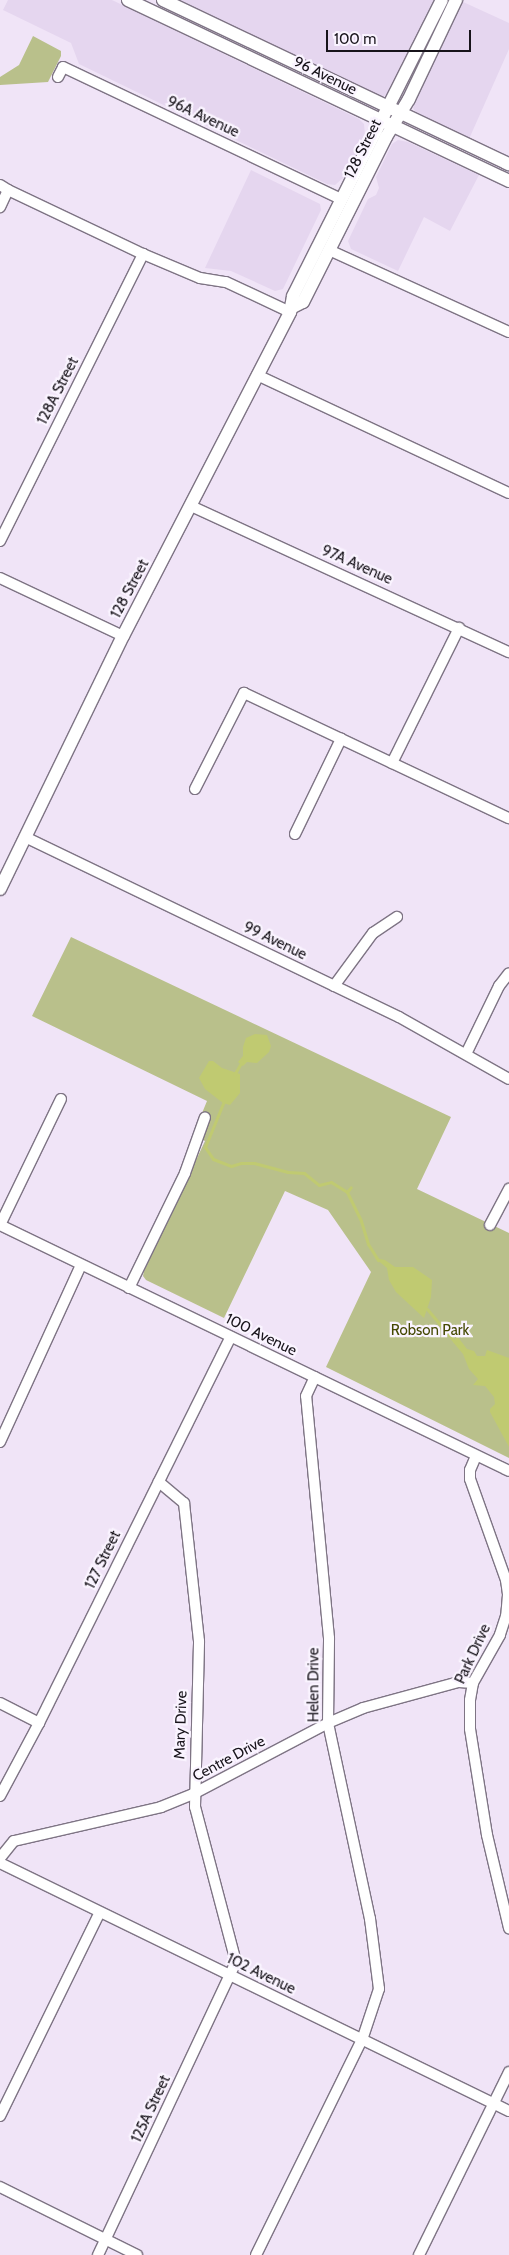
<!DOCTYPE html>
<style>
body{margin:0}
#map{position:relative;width:509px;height:2255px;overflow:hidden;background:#f0e4f7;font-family:Cabin,sans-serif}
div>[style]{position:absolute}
.built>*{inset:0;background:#e5d6ef}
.green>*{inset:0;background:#b9c08b}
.water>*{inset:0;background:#c0ca71}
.stream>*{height:3px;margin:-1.5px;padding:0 1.5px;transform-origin:1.5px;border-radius:1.5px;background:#c0ca71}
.roads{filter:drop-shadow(1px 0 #7e7484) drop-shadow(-1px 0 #7e7484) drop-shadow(0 1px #7e7484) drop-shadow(0 -1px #7e7484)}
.minor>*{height:10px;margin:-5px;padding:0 5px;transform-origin:5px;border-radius:5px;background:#fff}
.major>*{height:12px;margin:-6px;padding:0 6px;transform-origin:6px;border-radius:6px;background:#fff}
span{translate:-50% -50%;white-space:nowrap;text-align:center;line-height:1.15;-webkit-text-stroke:4.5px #faf4ff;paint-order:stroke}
.street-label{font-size:15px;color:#17131a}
.park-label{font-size:15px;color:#444802}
.scale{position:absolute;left:326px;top:30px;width:145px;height:22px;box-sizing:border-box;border:2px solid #17131a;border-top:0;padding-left:6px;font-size:15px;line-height:18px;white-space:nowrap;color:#17131a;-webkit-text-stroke:4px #faf4ff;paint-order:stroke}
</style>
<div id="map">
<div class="built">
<div style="clip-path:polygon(8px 0,112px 0,359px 119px,364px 124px,365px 135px,343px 178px,335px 185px,327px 184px,79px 64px,71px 43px,3px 10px)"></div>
<div style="clip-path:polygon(177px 0,434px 0,388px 93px,383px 97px)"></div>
<div style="clip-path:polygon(461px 1px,509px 23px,509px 49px,469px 139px,417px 114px,413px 108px)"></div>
<div style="clip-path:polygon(398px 140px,408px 142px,479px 175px,450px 231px,424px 217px,398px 271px,351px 249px,348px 241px,368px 199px,376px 195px,379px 188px,376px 177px,392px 144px)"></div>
<div style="clip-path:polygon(251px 170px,320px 204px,321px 210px,283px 289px,275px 291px,231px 271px,205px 268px)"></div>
</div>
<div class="green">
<div style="clip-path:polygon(33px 36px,61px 51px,61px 56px,48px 82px,0 85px,0 77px,19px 65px)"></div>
<div style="clip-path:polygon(71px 937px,451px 1117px,417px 1189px,509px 1233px,509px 1458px,326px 1367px,371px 1272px,328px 1210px,285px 1191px,224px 1318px,146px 1280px,143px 1276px,144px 1271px,205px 1141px,193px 1135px,207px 1101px,32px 1016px)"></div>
</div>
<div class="water">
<div style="clip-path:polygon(255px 1034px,267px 1035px,271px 1046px,269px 1052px,257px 1063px,247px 1062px,243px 1066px,238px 1062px,243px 1056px,243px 1047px,246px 1038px)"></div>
<div style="clip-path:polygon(209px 1061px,213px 1061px,222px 1068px,240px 1074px,240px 1093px,230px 1105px,223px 1103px,205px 1089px,199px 1078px)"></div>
<div style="clip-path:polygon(375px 1258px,385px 1260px,395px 1267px,413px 1267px,432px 1280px,431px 1297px,424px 1318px,396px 1292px,389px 1280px,387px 1268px)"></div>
<div style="clip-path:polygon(457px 1336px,467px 1349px,474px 1351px,477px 1356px,485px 1356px,487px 1350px,509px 1358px,509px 1447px,490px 1412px,490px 1409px,495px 1404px,494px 1397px,485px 1386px,473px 1385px,478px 1379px,469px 1369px,463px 1354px,453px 1342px)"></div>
</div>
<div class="stream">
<div style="left:234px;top:1075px;width:16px;rotate:-60deg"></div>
<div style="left:224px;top:1101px;width:50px;rotate:112.4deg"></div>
<div style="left:205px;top:1147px;width:14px;rotate:56deg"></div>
<div style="left:213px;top:1159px;width:19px;rotate:21deg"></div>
<div style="left:231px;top:1166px;width:10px;rotate:-17deg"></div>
<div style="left:241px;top:1163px;width:13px"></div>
<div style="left:254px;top:1163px;width:35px;rotate:15deg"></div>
<div style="left:288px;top:1172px;width:16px;rotate:4deg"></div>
<div style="left:304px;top:1173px;width:19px;rotate:39deg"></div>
<div style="left:319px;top:1185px;width:12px;rotate:-14deg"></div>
<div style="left:331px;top:1182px;width:19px;rotate:32deg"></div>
<div style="left:347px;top:1192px;width:6px;rotate:-51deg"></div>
<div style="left:347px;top:1192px;width:32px;rotate:64deg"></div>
<div style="left:361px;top:1221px;width:24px;rotate:73deg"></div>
<div style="left:368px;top:1244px;width:19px;rotate:58deg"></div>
<div style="left:427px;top:1309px;width:42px;rotate:49.8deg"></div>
</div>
<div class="roads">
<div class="minor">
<div style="left:58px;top:77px;width:11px;rotate:-63deg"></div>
<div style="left:63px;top:67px;width:308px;rotate:25.4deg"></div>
<div style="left:0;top:185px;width:9px;rotate:32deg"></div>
<div style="left:8px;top:190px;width:19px;rotate:115deg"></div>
<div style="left:8px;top:190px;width:149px;rotate:25.4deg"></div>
<div style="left:143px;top:254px;width:62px;rotate:22.8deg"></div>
<div style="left:200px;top:278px;width:26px;rotate:9deg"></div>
<div style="left:226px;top:282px;width:71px;rotate:25.1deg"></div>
<div style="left:329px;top:250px;width:198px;rotate:24.5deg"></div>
<div style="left:257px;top:375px;width:278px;rotate:25.1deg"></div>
<div style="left:191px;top:506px;width:350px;rotate:24.7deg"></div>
<div style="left:0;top:541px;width:321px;rotate:-63.5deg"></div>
<div style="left:0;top:578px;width:136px;rotate:25.2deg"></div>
<div style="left:392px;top:763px;width:151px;rotate:-63.6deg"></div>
<div style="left:195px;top:789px;width:108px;rotate:-63deg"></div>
<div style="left:244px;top:693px;width:293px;rotate:25.3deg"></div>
<div style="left:295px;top:834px;width:106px;rotate:-64.2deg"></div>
<div style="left:25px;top:837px;width:415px;rotate:25.7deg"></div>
<div style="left:399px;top:1017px;width:126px;rotate:29.4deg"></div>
<div style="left:334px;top:986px;width:66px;rotate:-53.7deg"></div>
<div style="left:373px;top:933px;width:29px;rotate:-34deg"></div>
<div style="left:466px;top:1054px;width:76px;rotate:-64.1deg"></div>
<div style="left:499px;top:986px;width:16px;rotate:-52deg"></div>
<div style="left:0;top:1225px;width:565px;rotate:25.79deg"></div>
<div style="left:0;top:1225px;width:140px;rotate:-64.2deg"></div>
<div style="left:490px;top:1225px;width:41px;rotate:-62.2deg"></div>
<div style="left:129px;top:1288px;width:128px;rotate:-64deg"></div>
<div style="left:185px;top:1173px;width:59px;rotate:-70.3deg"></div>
<div style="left:0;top:1442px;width:195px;rotate:-65.4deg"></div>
<div style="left:476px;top:1456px;width:15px;rotate:113deg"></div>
<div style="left:470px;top:1470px;width:9px;rotate:90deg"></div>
<div style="left:470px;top:1479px;width:107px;rotate:70.4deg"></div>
<div style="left:506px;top:1580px;width:15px;rotate:82deg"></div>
<div style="left:508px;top:1595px;width:21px;rotate:95deg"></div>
<div style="left:506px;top:1616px;width:20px;rotate:108deg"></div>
<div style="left:500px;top:1635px;width:55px;rotate:119.4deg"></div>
<div style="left:473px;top:1683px;width:17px;rotate:100deg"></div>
<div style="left:470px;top:1700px;width:29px;rotate:90deg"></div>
<div style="left:470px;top:1729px;width:107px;rotate:80.9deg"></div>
<div style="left:487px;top:1835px;width:96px;rotate:76.7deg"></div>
<div style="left:0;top:1703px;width:44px;rotate:27.1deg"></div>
<div style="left:0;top:1796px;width:83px;rotate:-61.9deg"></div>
<div style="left:39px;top:1723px;width:431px;rotate:-63.6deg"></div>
<div style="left:0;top:1858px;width:22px;rotate:-51deg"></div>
<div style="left:14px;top:1841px;width:151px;rotate:-13deg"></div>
<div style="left:161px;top:1807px;width:35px;rotate:-22deg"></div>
<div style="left:193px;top:1794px;width:153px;rotate:-27.7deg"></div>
<div style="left:328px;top:1723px;width:38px;rotate:-23deg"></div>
<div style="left:363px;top:1708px;width:99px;rotate:-15.2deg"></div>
<div style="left:459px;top:1682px;width:14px;rotate:4deg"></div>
<div style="left:0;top:1863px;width:566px;rotate:25.98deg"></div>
<div style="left:0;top:2116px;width:227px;rotate:-63.9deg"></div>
<div style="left:0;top:2187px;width:153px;rotate:26.4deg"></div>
<div style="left:98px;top:2255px;width:324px;rotate:-64.8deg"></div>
<div style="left:236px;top:1962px;width:160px;rotate:-104.8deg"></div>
<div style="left:195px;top:1807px;width:166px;rotate:-88.6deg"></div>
<div style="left:199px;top:1641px;width:139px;rotate:-96.2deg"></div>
<div style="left:184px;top:1503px;width:33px;rotate:-140deg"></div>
<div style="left:256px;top:2255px;width:240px;rotate:-63.8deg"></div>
<div style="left:362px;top:2040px;width:54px;rotate:-71.6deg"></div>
<div style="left:379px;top:1989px;width:71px;rotate:-97.3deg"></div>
<div style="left:370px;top:1919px;width:200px;rotate:-102.1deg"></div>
<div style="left:328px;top:1723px;width:85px;rotate:-89.3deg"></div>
<div style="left:329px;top:1638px;width:243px;rotate:-95.4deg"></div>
<div style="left:306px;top:1396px;width:21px;rotate:-65deg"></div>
<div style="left:419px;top:2255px;width:204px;rotate:-63.8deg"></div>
</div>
<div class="major">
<div style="left:128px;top:0;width:422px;rotate:25.4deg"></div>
<div style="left:163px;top:0;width:383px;rotate:25.4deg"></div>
<div style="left:293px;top:307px;width:11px;rotate:-27deg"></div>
<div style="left:303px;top:302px;width:185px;rotate:-63.3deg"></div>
<div style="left:386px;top:137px;width:44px;rotate:-58.8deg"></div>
<div style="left:409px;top:99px;width:110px;rotate:-64.6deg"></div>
<div style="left:0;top:889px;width:281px;rotate:-64.1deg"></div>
<div style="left:123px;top:636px;width:365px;rotate:-62.7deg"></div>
<div style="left:290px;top:312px;width:16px;rotate:-79deg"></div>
<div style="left:293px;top:296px;width:331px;rotate:-63.3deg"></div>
</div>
</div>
<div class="street-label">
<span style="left:325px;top:76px;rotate:26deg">96 Avenue</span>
<span style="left:203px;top:117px;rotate:25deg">96A Avenue</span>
<span style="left:363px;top:149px;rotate:-63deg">128 Street</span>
<span style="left:58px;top:391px;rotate:-63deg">128A Street</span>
<span style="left:357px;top:565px;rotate:24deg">97A Avenue</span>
<span style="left:130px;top:589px;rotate:-62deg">128 Street</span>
<span style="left:275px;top:941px;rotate:26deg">99 Avenue</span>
<span style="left:261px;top:1335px;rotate:26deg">100 Avenue</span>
<span style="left:103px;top:1560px;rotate:-64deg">127 Street</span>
<span style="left:473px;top:1654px;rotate:-65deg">Park Drive</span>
<span style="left:314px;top:1685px;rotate:-90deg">Helen Drive</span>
<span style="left:181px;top:1725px;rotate:-88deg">Mary Drive</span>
<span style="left:229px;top:1759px;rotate:-28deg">Centre Drive</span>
<span style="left:261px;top:1974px;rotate:26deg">102 Avenue</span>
<span style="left:151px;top:2109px;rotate:-65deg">125A Street</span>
</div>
<div class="park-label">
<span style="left:430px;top:1331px">Robson Park</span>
</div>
<div class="scale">100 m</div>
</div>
